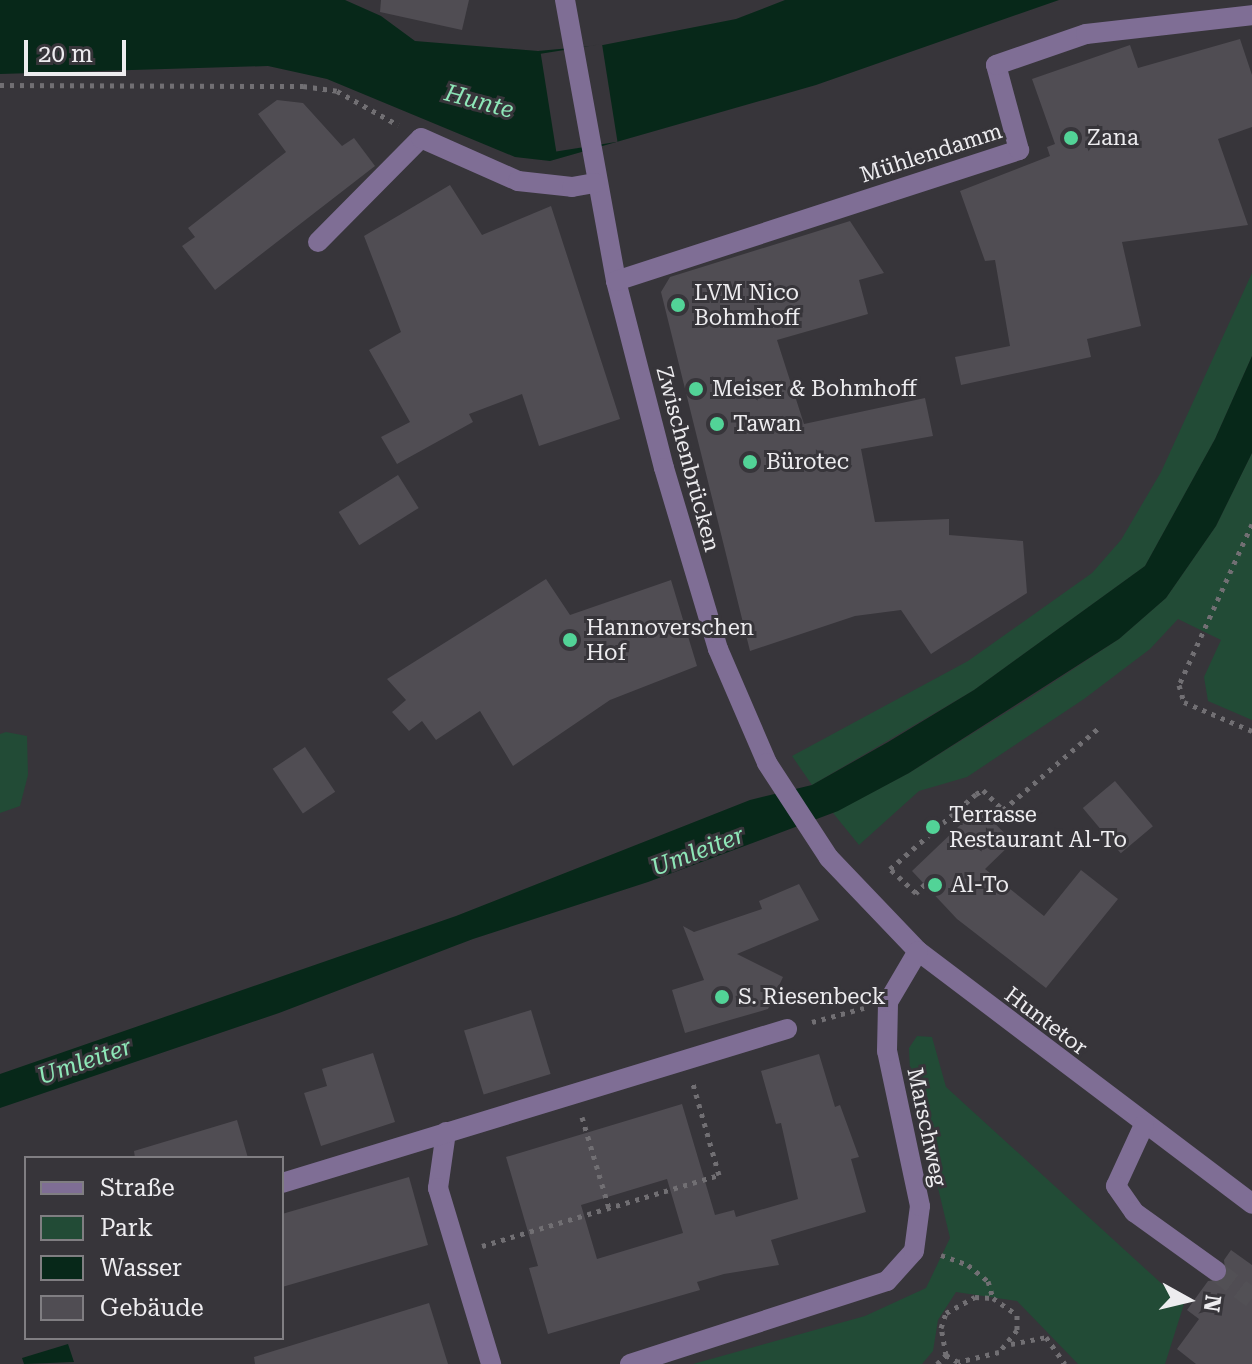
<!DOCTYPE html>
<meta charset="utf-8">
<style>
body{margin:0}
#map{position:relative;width:1252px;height:1364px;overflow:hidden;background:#37353a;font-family:"Roboto Serif",serif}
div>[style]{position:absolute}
.green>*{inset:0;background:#224b36}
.water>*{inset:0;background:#072819}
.pier>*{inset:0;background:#37353a;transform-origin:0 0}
.building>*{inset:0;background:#504d53;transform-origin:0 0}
.minor-tunnel>*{height:20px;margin-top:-10px;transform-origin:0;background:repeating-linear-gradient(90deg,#525055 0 20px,transparent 0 30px)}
.path>*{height:5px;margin-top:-2.5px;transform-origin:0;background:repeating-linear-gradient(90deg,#716f73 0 4px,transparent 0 10px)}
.minor>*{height:20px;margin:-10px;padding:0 10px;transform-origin:10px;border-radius:10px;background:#7f6e95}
.dots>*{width:22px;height:22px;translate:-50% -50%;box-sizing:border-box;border:4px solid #37353a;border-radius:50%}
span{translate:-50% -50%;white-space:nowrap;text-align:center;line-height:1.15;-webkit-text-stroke:6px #37353a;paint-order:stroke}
.poi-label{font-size:22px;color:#edecef}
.left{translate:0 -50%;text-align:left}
.street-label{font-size:22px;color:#edecef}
.water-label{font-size:24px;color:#8ee7b8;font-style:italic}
.legend{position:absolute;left:24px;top:1156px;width:260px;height:184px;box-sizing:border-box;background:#37353a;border:2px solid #807e82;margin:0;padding:10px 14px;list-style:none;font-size:24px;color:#edecef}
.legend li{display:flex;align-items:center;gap:16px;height:40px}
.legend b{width:40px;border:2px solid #807e82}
.north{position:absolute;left:1148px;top:1260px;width:80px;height:80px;-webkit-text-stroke:6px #37353a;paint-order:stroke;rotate:98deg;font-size:22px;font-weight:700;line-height:32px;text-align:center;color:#edecef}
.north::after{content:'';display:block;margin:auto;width:28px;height:36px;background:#edecef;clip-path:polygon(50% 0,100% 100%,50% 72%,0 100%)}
.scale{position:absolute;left:24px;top:40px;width:102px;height:36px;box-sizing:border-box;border:4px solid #edecef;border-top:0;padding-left:10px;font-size:24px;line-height:28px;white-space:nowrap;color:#edecef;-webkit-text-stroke:6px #37353a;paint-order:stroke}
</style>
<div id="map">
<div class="green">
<div style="clip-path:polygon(1252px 273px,1252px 356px,1215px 439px,1145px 566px,974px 690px,812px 785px,792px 756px,968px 661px,1092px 573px,1121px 540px,1161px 472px)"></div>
<div style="clip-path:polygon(1252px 453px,1252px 720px,1208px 701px,1204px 677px,1221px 640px,1178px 619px,1150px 649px,1084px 699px,967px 777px,919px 791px,859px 845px,833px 813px,909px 773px,1028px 699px,1119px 639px,1166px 598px,1216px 526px)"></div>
<div style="clip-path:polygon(6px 732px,27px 736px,28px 775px,20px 806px,0 813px,0 734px)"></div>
<div style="clip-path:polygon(917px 1036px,932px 1037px,946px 1087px,1184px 1304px,1165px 1364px,1078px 1364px,1017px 1301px,956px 1292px,938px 1320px,933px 1351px,922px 1364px,693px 1364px,865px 1316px,926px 1288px,950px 1238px,910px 1071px,909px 1048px)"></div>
</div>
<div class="water">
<div style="clip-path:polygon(0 0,345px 0,381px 16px,415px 41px,538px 51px,603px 45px,736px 19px,785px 0,1059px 0,816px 85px,550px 161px,515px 157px,327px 79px,268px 66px,0 74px)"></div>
<div style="clip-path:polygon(1252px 356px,1252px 453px,1216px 526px,1166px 598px,1119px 639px,909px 773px,838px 811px,648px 882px,473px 939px,279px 1013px,0 1108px,0 1074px,456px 916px,750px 800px,812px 785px,888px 742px,974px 690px,1145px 566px,1215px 439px)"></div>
<div style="clip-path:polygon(68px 1344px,74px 1362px,24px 1364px,22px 1358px)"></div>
</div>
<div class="pier">
<div style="left:602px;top:44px;width:99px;height:62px;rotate:81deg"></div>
</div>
<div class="building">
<div style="clip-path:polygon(381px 0,469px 0,462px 30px,380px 12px)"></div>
<div style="clip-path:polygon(1240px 39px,1252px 75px,1252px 127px,1218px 139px,1248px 225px,1122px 242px,1141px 326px,1087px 339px,1091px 357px,961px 385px,955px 357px,1010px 346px,995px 260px,985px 261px,960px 191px,1050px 156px,1047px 147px,1055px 144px,1032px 79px,1130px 45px,1138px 68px)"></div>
<div style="clip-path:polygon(277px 100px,303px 103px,342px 146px,354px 138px,375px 166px,215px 290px,182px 246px,195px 237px,188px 228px,286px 152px,258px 114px)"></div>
<div style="clip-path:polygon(450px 185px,482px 235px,551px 206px,620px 419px,539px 446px,522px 394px,469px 414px,473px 422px,397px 464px,381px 437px,410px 422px,369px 350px,401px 332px,364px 236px)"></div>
<div style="clip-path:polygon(850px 221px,884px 273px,859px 280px,868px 314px,777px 340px,804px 424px,925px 398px,933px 436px,861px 449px,875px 522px,949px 519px,949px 535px,1023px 541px,1027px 593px,931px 654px,901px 610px,855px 616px,750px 651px,661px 292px,670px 277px)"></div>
<div style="left:398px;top:475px;width:39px;height:70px;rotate:58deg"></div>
<div style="clip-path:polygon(546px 579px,570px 615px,671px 580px,697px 666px,610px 700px,513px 766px,480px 711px,436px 740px,422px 721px,409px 731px,392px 712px,406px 700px,387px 679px)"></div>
<div style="left:305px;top:747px;width:54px;height:39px;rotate:56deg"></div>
<div style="left:1115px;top:781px;width:59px;height:42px;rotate:50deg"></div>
<div style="clip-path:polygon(979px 807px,1013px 842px,985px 869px,1044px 916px,1081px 870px,1118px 899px,1046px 988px,957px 919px,912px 871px)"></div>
<div style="clip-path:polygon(799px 884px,819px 920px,737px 954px,783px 977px,768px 1009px,685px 1033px,672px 990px,704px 980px,683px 926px,694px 932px,762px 909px,759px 901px)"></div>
<div style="left:531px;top:1010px;width:67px;height:70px;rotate:73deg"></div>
<div style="clip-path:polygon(373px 1053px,395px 1122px,321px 1146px,304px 1093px,327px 1086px,322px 1069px)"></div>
<div style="clip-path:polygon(evenodd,819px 1054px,835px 1107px,840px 1105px,859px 1157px,851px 1159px,866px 1212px,771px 1240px,779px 1265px,724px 1274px,697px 1282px,700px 1290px,548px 1334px,529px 1268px,538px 1266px,506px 1157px,682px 1104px,715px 1215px,734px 1210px,736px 1217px,798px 1199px,781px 1123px,776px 1124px,761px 1071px,819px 1054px,667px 1179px,683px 1233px,597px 1259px,581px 1205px,667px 1179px)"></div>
<div style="clip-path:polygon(237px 1120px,248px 1158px,135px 1158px,134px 1151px)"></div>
<div style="clip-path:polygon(409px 1177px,428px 1245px,282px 1287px,282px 1214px)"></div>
<div style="clip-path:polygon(1231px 1250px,1252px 1265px,1252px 1364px,1196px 1364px,1177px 1349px,1199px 1319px,1187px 1310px,1208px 1281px,1226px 1279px,1224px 1260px)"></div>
<div style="clip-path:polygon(429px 1303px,448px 1364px,255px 1364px,254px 1357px)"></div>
</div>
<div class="minor-tunnel">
<div style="left:1216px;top:1271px;width:45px;rotate:36.9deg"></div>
</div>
<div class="path">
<div style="left:0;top:85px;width:303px;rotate:0.2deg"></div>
<div style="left:303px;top:86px;width:34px;rotate:8deg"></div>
<div style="left:337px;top:91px;width:70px;rotate:29.1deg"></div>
<div style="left:1252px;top:524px;width:177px;rotate:114.4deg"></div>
<div style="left:1179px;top:685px;width:18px;rotate:74deg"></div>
<div style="left:1184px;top:702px;width:74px;rotate:23.1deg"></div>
<div style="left:925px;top:884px;width:13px;rotate:135deg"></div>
<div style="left:916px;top:893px;width:35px;rotate:-137deg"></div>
<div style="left:890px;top:869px;width:114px;rotate:-41.1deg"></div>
<div style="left:976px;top:794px;width:8px;rotate:-30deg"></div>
<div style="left:983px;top:790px;width:28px;rotate:45deg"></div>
<div style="left:1003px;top:810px;width:128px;rotate:-40.6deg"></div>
<div style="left:812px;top:1022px;width:54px;rotate:-15.1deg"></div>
<div style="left:582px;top:1117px;width:95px;rotate:73.5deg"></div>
<div style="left:482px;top:1246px;width:247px;rotate:-16.7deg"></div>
<div style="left:719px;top:1175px;width:95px;rotate:-105.9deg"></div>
<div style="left:941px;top:1255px;width:29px;rotate:20deg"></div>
<div style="left:968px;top:1265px;width:26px;rotate:39deg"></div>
<div style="left:988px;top:1281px;width:18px;rotate:74deg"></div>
<div style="left:993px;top:1298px;width:29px;rotate:35deg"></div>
<div style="left:1017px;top:1315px;width:15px;rotate:90deg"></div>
<div style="left:1017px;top:1330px;width:28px;rotate:129deg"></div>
<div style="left:999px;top:1352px;width:42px;rotate:166.3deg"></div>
<div style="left:958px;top:1362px;width:14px;rotate:-150deg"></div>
<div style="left:946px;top:1355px;width:27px;rotate:-100deg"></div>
<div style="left:941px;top:1328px;width:16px;rotate:-72deg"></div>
<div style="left:946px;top:1313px;width:33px;rotate:-29deg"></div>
<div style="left:975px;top:1297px;width:18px;rotate:3deg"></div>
<div style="left:1011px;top:1344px;width:36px;rotate:-11deg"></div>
<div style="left:1046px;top:1337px;width:33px;rotate:55deg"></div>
<div style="left:937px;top:1364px;width:13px;rotate:-45deg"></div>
</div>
<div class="minor">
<div style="left:565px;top:0;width:286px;rotate:79.7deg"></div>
<div style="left:616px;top:281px;width:193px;rotate:75.6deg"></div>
<div style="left:664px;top:468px;width:189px;rotate:73.4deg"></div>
<div style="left:718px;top:649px;width:124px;rotate:66.7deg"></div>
<div style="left:767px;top:763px;width:113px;rotate:56.9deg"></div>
<div style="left:829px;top:858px;width:129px;rotate:46.3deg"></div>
<div style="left:918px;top:951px;width:419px;rotate:37.1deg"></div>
<div style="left:318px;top:242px;width:146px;rotate:-45.3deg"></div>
<div style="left:421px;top:138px;width:106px;rotate:23.9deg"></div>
<div style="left:518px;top:181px;width:54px;rotate:6.3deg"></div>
<div style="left:572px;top:187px;width:23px;rotate:-10deg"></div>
<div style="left:616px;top:281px;width:424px;rotate:-18deg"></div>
<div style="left:1019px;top:150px;width:88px;rotate:-105.1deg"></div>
<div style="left:996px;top:65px;width:95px;rotate:-19deg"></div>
<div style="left:1086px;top:34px;width:167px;rotate:-6.5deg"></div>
<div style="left:1144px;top:1125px;width:67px;rotate:114.7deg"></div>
<div style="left:1116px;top:1186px;width:32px;rotate:55deg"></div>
<div style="left:1134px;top:1212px;width:101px;rotate:35.7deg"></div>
<div style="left:446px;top:1132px;width:57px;rotate:98.1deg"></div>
<div style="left:438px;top:1188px;width:184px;rotate:73.2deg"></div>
<div style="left:282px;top:1183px;width:528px;rotate:-16.96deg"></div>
<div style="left:630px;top:1364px;width:270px;rotate:-17.9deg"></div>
<div style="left:887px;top:1281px;width:40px;rotate:-48deg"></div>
<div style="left:914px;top:1251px;width:45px;rotate:-82.4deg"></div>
<div style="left:920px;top:1206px;width:158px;rotate:-102deg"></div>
<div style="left:887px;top:1051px;width:49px;rotate:-88.8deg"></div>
<div style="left:888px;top:1002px;width:59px;rotate:-59.5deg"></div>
</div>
<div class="dots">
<div style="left:1071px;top:138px;background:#52d397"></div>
<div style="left:678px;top:305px;background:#52d397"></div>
<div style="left:696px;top:389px;background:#52d397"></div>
<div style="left:717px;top:424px;background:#52d397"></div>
<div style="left:750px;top:462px;background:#52d397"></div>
<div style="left:570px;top:640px;background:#52d397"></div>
<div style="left:933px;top:827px;background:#52d397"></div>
<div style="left:935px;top:885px;background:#52d397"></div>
<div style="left:722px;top:997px;background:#52d397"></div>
</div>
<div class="poi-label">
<span class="left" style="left:1087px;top:138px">Zana</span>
<span class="left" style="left:694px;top:305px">LVM Nico<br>Bohmhoff</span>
<span class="left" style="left:712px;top:389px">Meiser &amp; Bohmhoff</span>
<span class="left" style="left:733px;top:424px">Tawan</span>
<span class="left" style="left:766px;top:462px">Bürotec</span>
<span class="left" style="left:586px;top:640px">Hannoverschen<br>Hof</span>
<span class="left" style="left:949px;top:827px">Terrasse<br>Restaurant Al-To</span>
<span class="left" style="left:951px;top:885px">Al-To</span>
<span class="left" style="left:738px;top:997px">S. Riesenbeck</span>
</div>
<div class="street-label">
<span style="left:931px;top:153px;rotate:-18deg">Mühlendamm</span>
<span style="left:688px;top:459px;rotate:75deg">Zwischenbrücken</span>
<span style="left:1046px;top:1021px;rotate:37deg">Huntetor</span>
<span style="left:927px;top:1127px;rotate:78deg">Marschweg</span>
</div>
<div class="water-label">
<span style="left:479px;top:102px;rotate:15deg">Hunte</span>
<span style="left:698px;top:852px;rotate:-21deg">Umleiter</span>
<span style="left:85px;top:1062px;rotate:-19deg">Umleiter</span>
</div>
<ul class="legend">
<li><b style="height:10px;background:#7f6e95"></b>Straße</li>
<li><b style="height:22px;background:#224b36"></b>Park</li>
<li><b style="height:22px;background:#072819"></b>Wasser</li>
<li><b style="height:22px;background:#504d53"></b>Gebäude</li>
</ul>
<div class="north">N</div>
<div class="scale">20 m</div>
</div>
